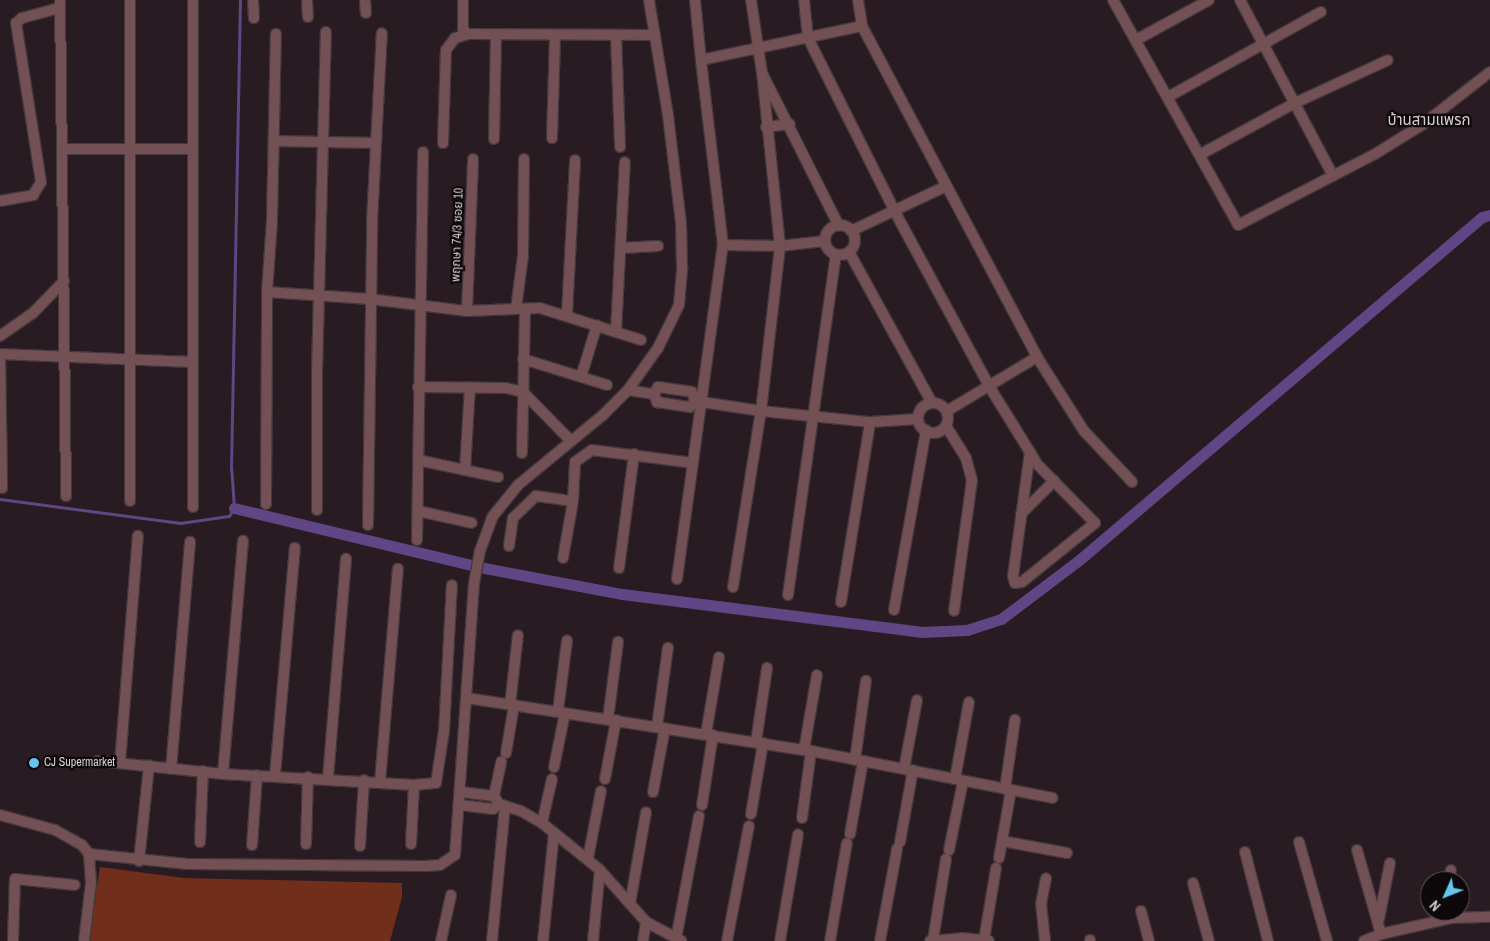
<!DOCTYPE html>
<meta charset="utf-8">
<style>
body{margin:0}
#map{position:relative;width:1490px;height:941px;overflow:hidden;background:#281b21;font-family:"Archivo Narrow","Noto Sans Thai",sans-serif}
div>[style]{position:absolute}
.green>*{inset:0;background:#712e1b}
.stream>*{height:3px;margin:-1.5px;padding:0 1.5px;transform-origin:1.5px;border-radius:1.5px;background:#604685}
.canal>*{height:11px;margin:-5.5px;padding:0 5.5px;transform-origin:5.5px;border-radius:5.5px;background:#604685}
.roads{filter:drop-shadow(1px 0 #44383d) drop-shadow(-1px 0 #44383d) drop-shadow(0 1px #44383d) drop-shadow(0 -1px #44383d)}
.minor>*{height:10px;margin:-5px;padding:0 5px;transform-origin:5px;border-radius:5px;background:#725053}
.minor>.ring{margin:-5px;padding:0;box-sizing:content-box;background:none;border:10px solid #725053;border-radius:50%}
.dots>*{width:14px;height:14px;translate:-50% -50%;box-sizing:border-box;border:2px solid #0d080a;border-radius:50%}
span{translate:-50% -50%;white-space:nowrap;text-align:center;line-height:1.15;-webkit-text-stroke:4.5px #0d080a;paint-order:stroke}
.street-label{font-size:12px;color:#d8cfd3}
.poi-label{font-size:12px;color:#d8cfd3}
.left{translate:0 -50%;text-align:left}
.quarter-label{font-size:15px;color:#d8cfd3}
.north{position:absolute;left:1420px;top:871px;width:50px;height:50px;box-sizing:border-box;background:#0d080a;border:1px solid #5e585a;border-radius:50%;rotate:226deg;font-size:14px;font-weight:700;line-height:20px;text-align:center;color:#d8cfd3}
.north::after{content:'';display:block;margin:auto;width:18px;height:22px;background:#66c4ef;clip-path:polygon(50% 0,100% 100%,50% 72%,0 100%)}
</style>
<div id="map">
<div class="green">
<div style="clip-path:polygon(100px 867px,184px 878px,402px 883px,402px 897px,390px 941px,88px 941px)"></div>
</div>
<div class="stream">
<div style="left:0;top:499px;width:182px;rotate:7.6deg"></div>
<div style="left:180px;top:523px;width:49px;rotate:-8.1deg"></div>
<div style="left:229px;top:516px;width:9px;rotate:-58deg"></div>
<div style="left:234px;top:508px;width:39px;rotate:-94deg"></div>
<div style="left:231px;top:469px;width:469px;rotate:-88.9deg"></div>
</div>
<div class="canal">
<div style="left:234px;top:508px;width:252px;rotate:13.5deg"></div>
<div style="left:479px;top:567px;width:146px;rotate:10.7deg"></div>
<div style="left:622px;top:594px;width:301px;rotate:7.2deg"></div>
<div style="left:921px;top:632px;width:46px;rotate:-2.5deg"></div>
<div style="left:967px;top:630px;width:36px;rotate:-18deg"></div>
<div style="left:1001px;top:619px;width:96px;rotate:-37deg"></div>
<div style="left:1078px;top:561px;width:531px;rotate:-40.41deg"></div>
<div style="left:1482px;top:217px;width:8px;rotate:-14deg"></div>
</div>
<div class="roads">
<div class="minor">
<div style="left:60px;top:0;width:496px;rotate:89.3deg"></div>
<div style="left:130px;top:0;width:501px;rotate:90deg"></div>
<div style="left:193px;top:0;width:507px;rotate:90deg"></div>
<div style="left:253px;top:0;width:18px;rotate:87deg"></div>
<div style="left:307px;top:0;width:17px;rotate:87deg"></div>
<div style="left:365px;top:0;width:13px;rotate:86deg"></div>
<div style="left:463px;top:0;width:30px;rotate:90deg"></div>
<div style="left:463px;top:30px;width:6px;rotate:39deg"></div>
<div style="left:468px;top:34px;width:187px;rotate:0.3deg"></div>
<div style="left:695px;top:0;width:60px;rotate:84.3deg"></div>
<div style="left:701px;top:60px;width:165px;rotate:-11.9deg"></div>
<div style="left:862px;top:26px;width:374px;rotate:62.1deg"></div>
<div style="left:1037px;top:357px;width:88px;rotate:57.6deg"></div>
<div style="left:1084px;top:431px;width:70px;rotate:46.7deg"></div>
<div style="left:751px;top:0;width:74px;rotate:81.4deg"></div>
<div style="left:762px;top:73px;width:171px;rotate:63.3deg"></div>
<div style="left:804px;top:0;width:38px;rotate:84deg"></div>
<div style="left:808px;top:38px;width:195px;rotate:63.4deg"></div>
<div style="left:895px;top:212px;width:198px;rotate:61.6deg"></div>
<div style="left:989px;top:386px;width:78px;rotate:58.2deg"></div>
<div style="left:1030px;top:452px;width:14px;rotate:60deg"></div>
<div style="left:1037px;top:464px;width:83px;rotate:45.5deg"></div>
<div style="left:1095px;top:523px;width:94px;rotate:141.1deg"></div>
<div style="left:1022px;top:582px;width:7px;rotate:172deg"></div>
<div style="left:1015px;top:583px;width:7px;rotate:-106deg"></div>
<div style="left:1013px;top:576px;width:125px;rotate:-82.2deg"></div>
<div style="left:858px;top:0;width:26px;rotate:81deg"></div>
<div style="left:1113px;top:0;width:257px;rotate:60.9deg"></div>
<div style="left:1238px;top:225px;width:154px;rotate:-27.4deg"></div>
<div style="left:1375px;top:154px;width:55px;rotate:-31.7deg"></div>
<div style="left:1422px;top:125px;width:86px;rotate:-37.9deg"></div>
<div style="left:1240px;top:0;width:199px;rotate:62.1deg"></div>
<div style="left:616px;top:36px;width:111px;rotate:87.9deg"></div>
<div style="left:1136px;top:40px;width:83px;rotate:-28.7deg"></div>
<div style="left:1168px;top:97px;width:175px;rotate:-29.1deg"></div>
<div style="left:766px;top:127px;width:24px;rotate:-7deg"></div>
<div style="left:552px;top:138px;width:103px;rotate:-88.3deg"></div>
<div style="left:494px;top:139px;width:104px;rotate:-88.9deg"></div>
<div style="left:274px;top:141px;width:101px;rotate:1.1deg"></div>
<div style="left:443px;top:143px;width:93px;rotate:-88.2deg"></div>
<div style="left:446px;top:50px;width:15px;rotate:-53deg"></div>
<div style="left:455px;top:38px;width:14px;rotate:-17deg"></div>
<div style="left:62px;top:149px;width:131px"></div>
<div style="left:1201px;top:154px;width:107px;rotate:-28.5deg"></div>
<div style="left:1295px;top:103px;width:102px;rotate:-24.8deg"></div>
<div style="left:0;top:201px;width:34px;rotate:-10deg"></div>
<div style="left:33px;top:195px;width:15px;rotate:-58deg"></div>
<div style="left:41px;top:182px;width:161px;rotate:-98.9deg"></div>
<div style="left:16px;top:23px;width:8px;rotate:-40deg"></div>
<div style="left:22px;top:18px;width:39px;rotate:-15deg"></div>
<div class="ring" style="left:825px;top:225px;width:20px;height:20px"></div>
<div style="left:851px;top:231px;width:105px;rotate:-25.3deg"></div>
<div style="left:723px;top:245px;width:57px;rotate:1deg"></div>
<div style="left:780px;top:246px;width:45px;rotate:-6.3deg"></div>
<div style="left:622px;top:248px;width:36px;rotate:-3deg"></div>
<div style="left:849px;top:252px;width:172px;rotate:61.2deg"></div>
<div style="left:267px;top:292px;width:103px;rotate:3.9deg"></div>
<div style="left:370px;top:299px;width:98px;rotate:7.1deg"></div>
<div style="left:467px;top:311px;width:73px;rotate:-2.4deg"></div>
<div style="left:540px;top:308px;width:106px;rotate:17.6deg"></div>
<div style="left:516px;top:309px;width:53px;rotate:-82.5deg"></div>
<div style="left:523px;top:256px;width:97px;rotate:-89.4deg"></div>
<div style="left:467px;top:311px;width:152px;rotate:-87.7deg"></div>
<div style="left:567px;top:314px;width:154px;rotate:-87deg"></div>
<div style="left:616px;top:331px;width:169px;rotate:-87deg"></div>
<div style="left:0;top:336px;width:39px;rotate:-35deg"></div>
<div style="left:32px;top:314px;width:46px;rotate:-45.9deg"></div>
<div style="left:0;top:354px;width:193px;rotate:2.4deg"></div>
<div style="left:0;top:354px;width:134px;rotate:89.1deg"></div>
<div style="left:523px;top:359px;width:88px;rotate:17.2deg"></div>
<div style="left:581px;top:377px;width:54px;rotate:-72.9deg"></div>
<div style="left:418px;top:387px;width:88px;rotate:0.7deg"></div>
<div style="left:506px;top:388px;width:17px;rotate:13deg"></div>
<div style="left:523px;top:392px;width:69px;rotate:45.6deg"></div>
<div style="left:628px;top:390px;width:26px;rotate:9deg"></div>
<div style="left:654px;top:394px;width:8px;rotate:-60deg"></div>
<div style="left:658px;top:387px;width:34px;rotate:8deg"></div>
<div style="left:692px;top:392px;width:9px;rotate:72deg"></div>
<div style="left:654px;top:394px;width:9px;rotate:69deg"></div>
<div style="left:657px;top:402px;width:33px;rotate:9deg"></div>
<div style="left:690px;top:407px;width:8px;rotate:-50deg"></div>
<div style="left:695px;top:401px;width:67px;rotate:8.6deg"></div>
<div style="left:761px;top:411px;width:110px;rotate:5.8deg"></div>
<div style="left:870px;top:422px;width:48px;rotate:-3.6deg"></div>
<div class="ring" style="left:918px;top:403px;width:20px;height:20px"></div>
<div style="left:947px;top:411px;width:105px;rotate:-31deg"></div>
<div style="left:946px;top:426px;width:38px;rotate:58deg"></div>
<div style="left:966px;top:458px;width:23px;rotate:75deg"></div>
<div style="left:972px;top:480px;width:132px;rotate:97.8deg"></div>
<div style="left:522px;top:453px;width:144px;rotate:-88.8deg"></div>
<div style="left:418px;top:460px;width:82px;rotate:12deg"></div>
<div style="left:465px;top:470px;width:83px;rotate:-86.6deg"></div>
<div style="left:266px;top:504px;width:212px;rotate:-89.7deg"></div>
<div style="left:267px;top:292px;width:72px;rotate:-86deg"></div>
<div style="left:272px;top:220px;width:186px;rotate:-88.8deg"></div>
<div style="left:317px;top:510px;width:139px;rotate:-90deg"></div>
<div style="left:317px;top:371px;width:339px;rotate:-88.5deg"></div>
<div style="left:418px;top:511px;width:55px;rotate:12.5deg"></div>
<div style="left:1021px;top:514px;width:47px;rotate:-45deg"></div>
<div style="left:368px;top:525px;width:304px;rotate:-89.2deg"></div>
<div style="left:372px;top:221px;width:188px;rotate:-87deg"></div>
<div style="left:417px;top:540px;width:388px;rotate:-89.1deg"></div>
<div style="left:509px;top:546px;width:28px;rotate:-82deg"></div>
<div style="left:513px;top:518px;width:32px;rotate:-44deg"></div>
<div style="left:536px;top:496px;width:37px;rotate:8deg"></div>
<div style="left:563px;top:558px;width:58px;rotate:-80deg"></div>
<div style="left:573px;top:501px;width:39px;rotate:-87deg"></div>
<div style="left:575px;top:462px;width:21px;rotate:-35deg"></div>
<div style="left:592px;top:450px;width:102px;rotate:7.3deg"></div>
<div style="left:619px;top:568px;width:115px;rotate:-82.5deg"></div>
<div style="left:677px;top:579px;width:337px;rotate:-82.2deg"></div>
<div style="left:723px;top:245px;width:186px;rotate:-96.8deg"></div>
<div style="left:733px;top:587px;width:178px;rotate:-81deg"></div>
<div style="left:761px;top:411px;width:166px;rotate:-83.4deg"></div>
<div style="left:780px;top:246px;width:174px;rotate:-95.9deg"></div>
<div style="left:788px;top:595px;width:344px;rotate:-82deg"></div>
<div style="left:841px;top:602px;width:182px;rotate:-80.8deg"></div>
<div style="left:894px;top:610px;width:183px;rotate:-79.9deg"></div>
<div style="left:467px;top:698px;width:348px;rotate:8.8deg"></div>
<div style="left:811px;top:751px;width:246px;rotate:11deg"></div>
<div style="left:510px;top:705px;width:70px;rotate:-83.5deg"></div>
<div style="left:558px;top:711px;width:71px;rotate:-82.7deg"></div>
<div style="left:608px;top:719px;width:78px;rotate:-82.6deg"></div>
<div style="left:657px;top:726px;width:79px;rotate:-82deg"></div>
<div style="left:706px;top:734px;width:78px;rotate:-80.4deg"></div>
<div style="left:756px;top:742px;width:75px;rotate:-81.5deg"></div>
<div style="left:804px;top:750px;width:76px;rotate:-80.2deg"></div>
<div style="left:506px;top:753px;width:49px;rotate:-80.5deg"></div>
<div style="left:855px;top:760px;width:80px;rotate:-82.1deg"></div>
<div style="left:98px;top:761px;width:126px;rotate:5.9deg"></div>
<div style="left:223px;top:774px;width:191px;rotate:3.3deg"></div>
<div style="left:414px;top:785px;width:22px;rotate:-5deg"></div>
<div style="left:436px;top:783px;width:53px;rotate:-81.3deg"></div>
<div style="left:444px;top:731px;width:146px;rotate:-86.9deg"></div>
<div style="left:120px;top:763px;width:228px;rotate:-85.5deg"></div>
<div style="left:554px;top:767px;width:55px;rotate:-78.5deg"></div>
<div style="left:171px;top:769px;width:228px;rotate:-85.2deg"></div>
<div style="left:904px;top:769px;width:70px;rotate:-79.3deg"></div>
<div style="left:223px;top:774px;width:234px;rotate:-85.1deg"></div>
<div style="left:275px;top:775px;width:228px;rotate:-85deg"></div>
<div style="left:328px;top:778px;width:220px;rotate:-85.3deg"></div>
<div style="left:605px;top:779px;width:60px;rotate:-79.4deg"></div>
<div style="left:955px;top:779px;width:78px;rotate:-79.7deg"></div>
<div style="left:380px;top:782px;width:214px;rotate:-85.2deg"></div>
<div style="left:1005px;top:789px;width:70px;rotate:-81.8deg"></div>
<div style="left:1011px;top:790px;width:52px;rotate:100deg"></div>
<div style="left:1002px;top:841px;width:66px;rotate:10.5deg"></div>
<div style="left:461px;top:792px;width:33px;rotate:7deg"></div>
<div style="left:494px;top:796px;width:9px;rotate:58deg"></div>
<div style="left:499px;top:804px;width:23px;rotate:18deg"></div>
<div style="left:521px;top:811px;width:24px;rotate:30deg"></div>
<div style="left:542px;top:823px;width:75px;rotate:39deg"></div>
<div style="left:600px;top:870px;width:69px;rotate:48.5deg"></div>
<div style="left:646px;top:922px;width:40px;rotate:28deg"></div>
<div style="left:653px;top:792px;width:65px;rotate:-79.4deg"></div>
<div style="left:494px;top:796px;width:35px;rotate:-78deg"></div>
<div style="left:460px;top:805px;width:33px;rotate:7deg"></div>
<div style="left:493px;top:809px;width:8px;rotate:-40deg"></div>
<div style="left:702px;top:805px;width:71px;rotate:-81.1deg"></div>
<div style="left:751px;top:814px;width:72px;rotate:-80.4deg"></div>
<div style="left:0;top:815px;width:57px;rotate:15.3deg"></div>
<div style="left:55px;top:830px;width:31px;rotate:29deg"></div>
<div style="left:82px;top:845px;width:11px;rotate:52deg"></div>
<div style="left:89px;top:854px;width:29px;rotate:86deg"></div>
<div style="left:91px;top:883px;width:58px;rotate:96.9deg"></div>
<div style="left:802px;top:818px;width:68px;rotate:-82.3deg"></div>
<div style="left:542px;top:823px;width:45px;rotate:-77.2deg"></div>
<div style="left:850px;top:834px;width:74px;rotate:-79.9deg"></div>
<div style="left:200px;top:842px;width:71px;rotate:-87.6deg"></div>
<div style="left:900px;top:842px;width:73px;rotate:-79.8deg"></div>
<div style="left:1299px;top:842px;width:103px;rotate:74.2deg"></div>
<div style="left:306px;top:844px;width:67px;rotate:-88.3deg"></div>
<div style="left:411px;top:844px;width:59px;rotate:-87.1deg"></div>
<div style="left:252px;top:845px;width:70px;rotate:-85.9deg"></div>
<div style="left:360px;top:846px;width:66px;rotate:-86.5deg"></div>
<div style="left:949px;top:850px;width:70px;rotate:-78.5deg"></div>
<div style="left:1357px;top:850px;width:87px;rotate:74.1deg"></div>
<div style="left:1245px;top:852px;width:92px;rotate:75.5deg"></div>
<div style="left:89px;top:854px;width:99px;rotate:5.8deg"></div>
<div style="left:187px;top:864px;width:239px;rotate:0.5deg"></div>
<div style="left:426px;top:866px;width:14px;rotate:-4deg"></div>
<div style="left:440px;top:865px;width:18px;rotate:-34deg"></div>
<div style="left:455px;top:855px;width:272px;rotate:-86deg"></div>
<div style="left:474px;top:584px;width:34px;rotate:-80deg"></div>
<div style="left:480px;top:551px;width:37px;rotate:-70deg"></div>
<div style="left:493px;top:516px;width:40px;rotate:-51deg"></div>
<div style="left:518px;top:485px;width:110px;rotate:-39.5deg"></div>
<div style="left:603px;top:415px;width:35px;rotate:-45deg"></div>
<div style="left:628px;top:390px;width:52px;rotate:-54.5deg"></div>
<div style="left:658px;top:348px;width:48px;rotate:-64deg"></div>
<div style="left:679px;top:305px;width:38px;rotate:-85deg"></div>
<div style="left:682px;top:267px;width:44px;rotate:-91.3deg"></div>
<div style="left:681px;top:223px;width:109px;rotate:-96.9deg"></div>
<div style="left:668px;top:115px;width:117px;rotate:-99.4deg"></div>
<div style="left:588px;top:858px;width:68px;rotate:-79deg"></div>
<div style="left:999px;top:858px;width:17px;rotate:-80deg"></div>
<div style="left:139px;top:861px;width:96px;rotate:-84deg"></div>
<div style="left:1449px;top:881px;width:11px;rotate:-80deg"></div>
<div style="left:1193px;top:883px;width:60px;rotate:74.6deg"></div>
<div style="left:630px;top:904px;width:93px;rotate:-80.1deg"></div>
<div style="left:1141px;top:911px;width:31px;rotate:75deg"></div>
<div style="left:1379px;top:919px;width:57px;rotate:-78.9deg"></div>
<div style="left:676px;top:939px;width:125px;rotate:-79.4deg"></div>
<div style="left:933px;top:940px;width:82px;rotate:-80.9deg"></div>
<div style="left:984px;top:940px;width:73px;rotate:-80.5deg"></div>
<div style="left:1090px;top:940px;width:1px;rotate:90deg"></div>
<div style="left:13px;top:941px;width:62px;rotate:-88.2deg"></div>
<div style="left:15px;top:879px;width:60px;rotate:5.7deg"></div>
<div style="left:441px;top:941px;width:47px;rotate:-77.7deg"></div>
<div style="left:492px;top:941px;width:136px;rotate:-84.5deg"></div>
<div style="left:543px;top:941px;width:109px;rotate:-84.2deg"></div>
<div style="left:593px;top:941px;width:71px;rotate:-84.4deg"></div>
<div style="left:643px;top:941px;width:19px;rotate:-81deg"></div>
<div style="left:727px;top:941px;width:117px;rotate:-79.2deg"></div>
<div style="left:780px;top:941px;width:108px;rotate:-80.4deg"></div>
<div style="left:830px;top:941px;width:99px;rotate:-80.2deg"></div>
<div style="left:880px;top:941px;width:94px;rotate:-79.5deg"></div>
<div style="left:930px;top:941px;width:32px;rotate:-5deg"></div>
<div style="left:962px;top:938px;width:27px;rotate:6deg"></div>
<div style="left:1045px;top:941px;width:37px;rotate:-96deg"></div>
<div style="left:1041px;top:904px;width:26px;rotate:-79deg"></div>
<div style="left:1364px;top:941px;width:18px;rotate:-22deg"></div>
<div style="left:1381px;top:934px;width:73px;rotate:-12.7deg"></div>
<div style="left:1452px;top:918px;width:38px;rotate:-2deg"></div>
</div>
</div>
<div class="dots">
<div style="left:34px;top:763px;background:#66c4ef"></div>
</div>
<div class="street-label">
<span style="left:458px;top:235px;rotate:-88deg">พฤกษา 74/3 ซอย 10</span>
</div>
<div class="poi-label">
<span class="left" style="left:44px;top:763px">CJ Supermarket</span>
</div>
<div class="quarter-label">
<span style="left:1429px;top:120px">บ้านสามแพรก</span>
</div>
<div class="north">N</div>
</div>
